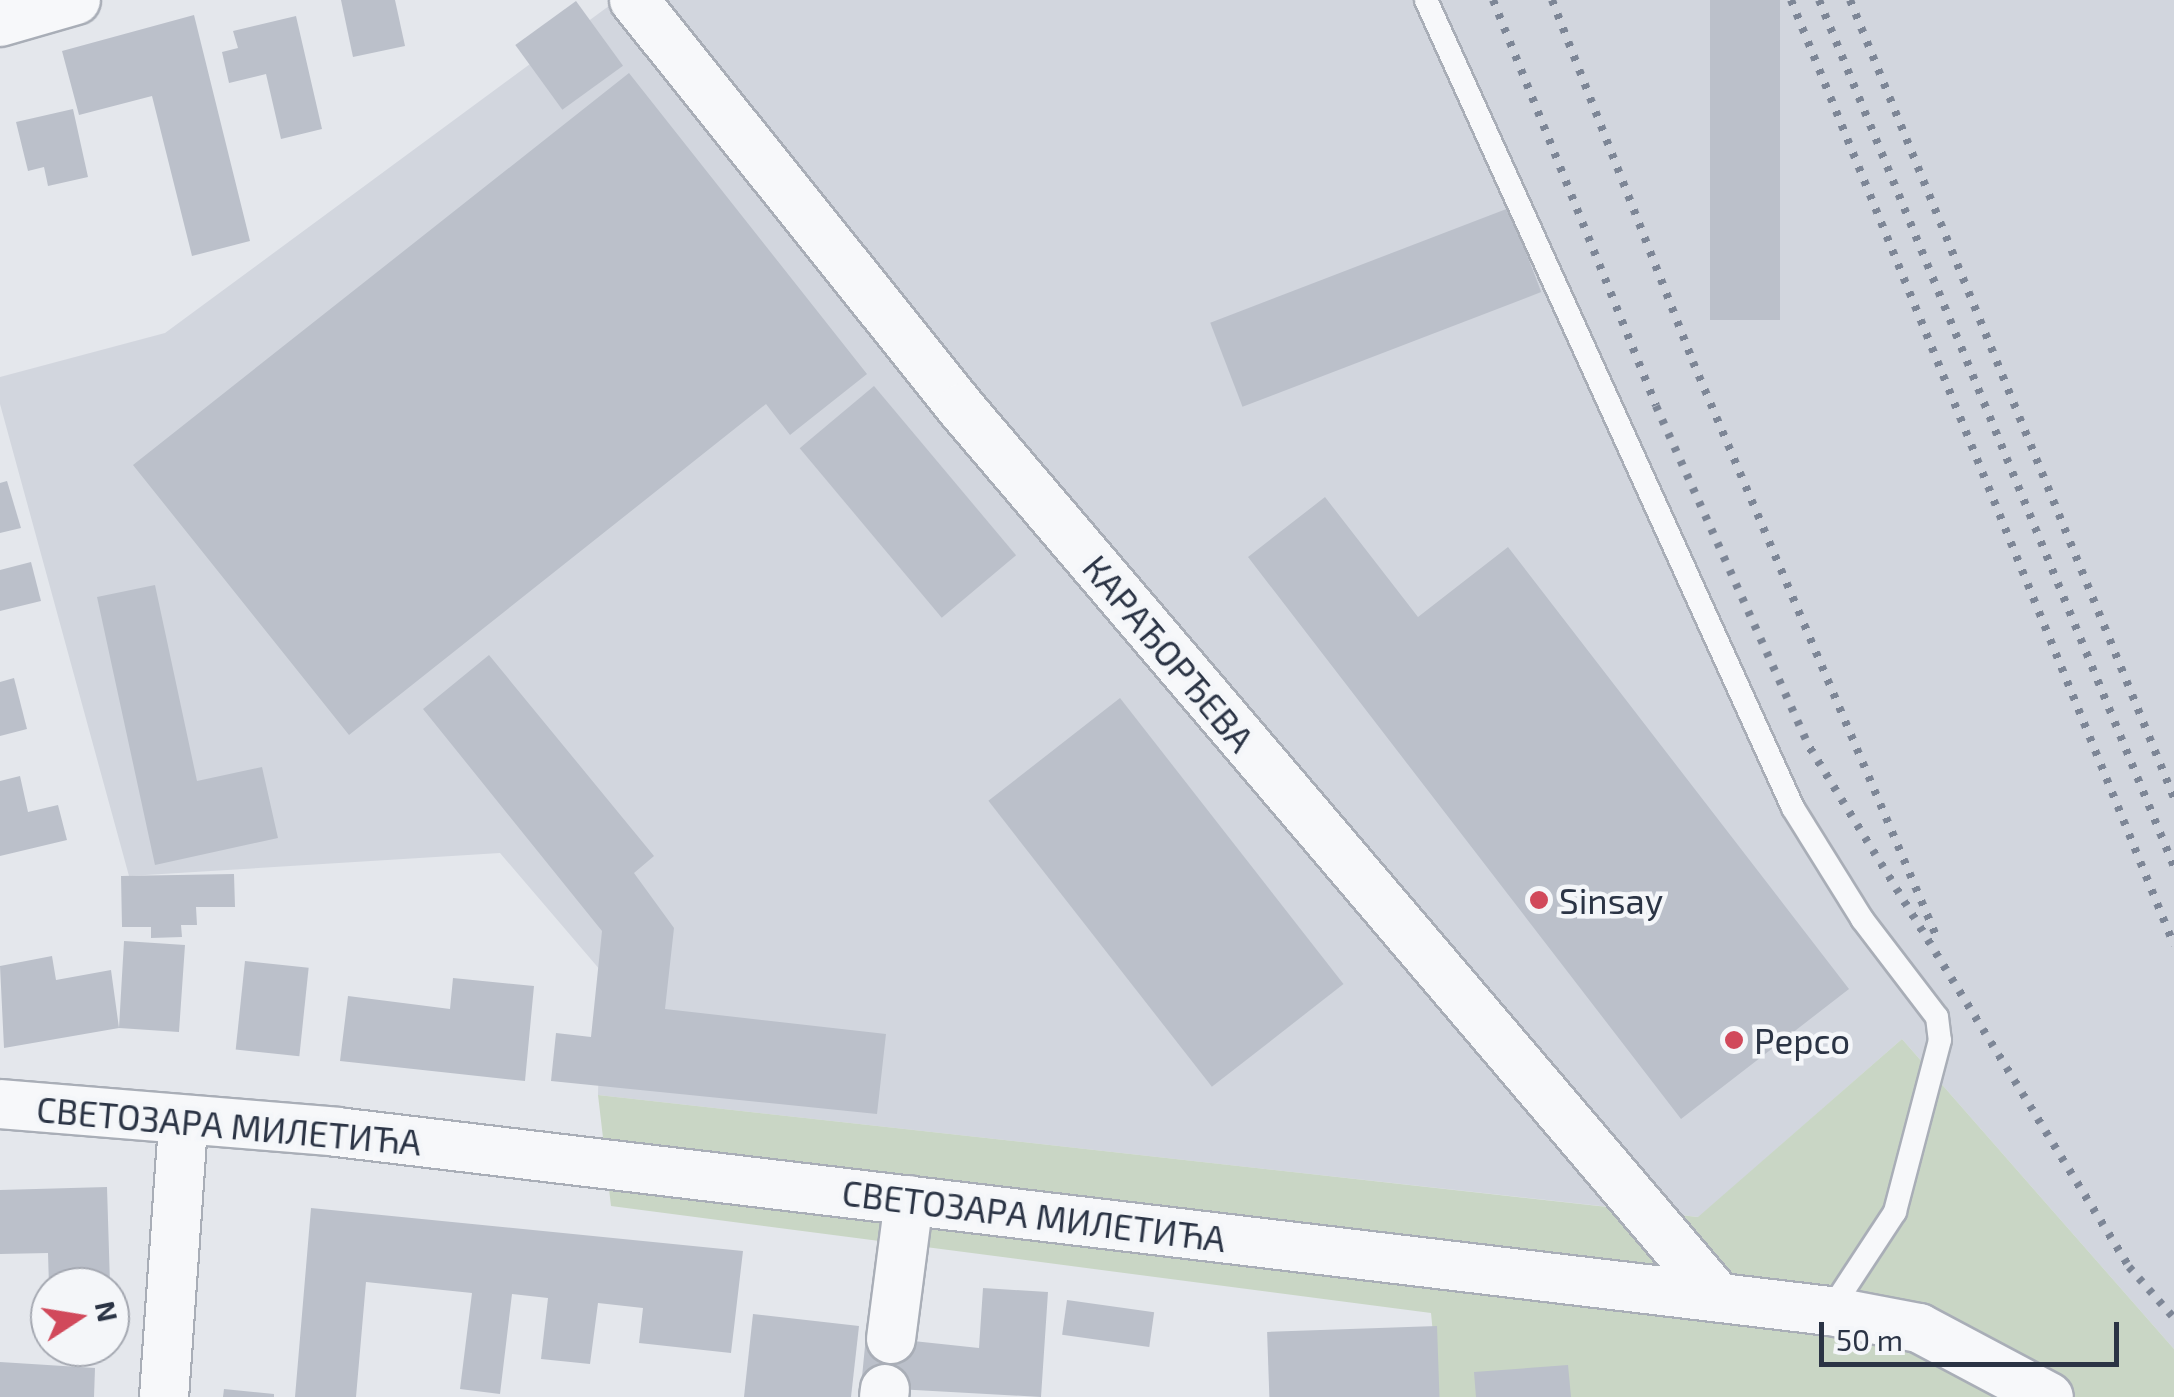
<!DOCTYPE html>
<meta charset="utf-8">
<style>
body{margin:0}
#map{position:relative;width:2174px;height:1397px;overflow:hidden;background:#e4e7ec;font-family:"Exo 2",sans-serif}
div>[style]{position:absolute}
.built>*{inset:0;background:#d2d6de}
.green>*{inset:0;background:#c9d6c5}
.building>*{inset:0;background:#bbc0ca;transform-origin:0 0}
.roads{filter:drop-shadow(2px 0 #a9aeb7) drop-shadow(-2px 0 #a9aeb7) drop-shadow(0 2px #a9aeb7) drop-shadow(0 -2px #a9aeb7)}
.lane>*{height:22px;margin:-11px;padding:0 11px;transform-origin:11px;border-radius:11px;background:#f7f8fa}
.street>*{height:48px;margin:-24px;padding:0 24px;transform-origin:24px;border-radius:24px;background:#f7f8fa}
.rail>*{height:8px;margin-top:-4px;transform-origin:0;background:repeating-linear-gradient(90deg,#7d8696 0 5px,transparent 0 15px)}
.dots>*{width:28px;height:28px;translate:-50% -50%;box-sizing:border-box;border:5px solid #f4f6f9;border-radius:50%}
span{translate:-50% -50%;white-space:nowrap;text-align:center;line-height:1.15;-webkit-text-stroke:9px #f4f6f9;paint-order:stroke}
.street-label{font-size:35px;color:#2b3445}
.poi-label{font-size:35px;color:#2b3445}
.left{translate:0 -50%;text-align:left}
.north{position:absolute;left:30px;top:1267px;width:100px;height:100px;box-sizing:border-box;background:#f4f6f9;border:2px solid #a4a8b1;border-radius:50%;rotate:78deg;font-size:28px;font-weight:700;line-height:40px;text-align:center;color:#2b3445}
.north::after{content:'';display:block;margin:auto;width:35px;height:45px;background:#d1495b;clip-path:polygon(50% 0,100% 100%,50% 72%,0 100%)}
.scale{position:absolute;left:1819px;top:1322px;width:300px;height:45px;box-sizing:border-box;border:5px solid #2b3445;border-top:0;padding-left:12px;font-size:30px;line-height:35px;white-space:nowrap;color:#2b3445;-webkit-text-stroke:8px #f4f6f9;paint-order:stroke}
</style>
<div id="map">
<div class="built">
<div style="clip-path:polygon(617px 0,2174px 0,2174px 1349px,1902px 1039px,1699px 1217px,598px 1095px,601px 971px,500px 853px,129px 876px,0 404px,0 377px,165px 333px)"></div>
</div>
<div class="green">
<div style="clip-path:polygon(1902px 1039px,2174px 1349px,2174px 1397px,1439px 1397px,1431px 1313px,611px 1206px,598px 1095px,1698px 1217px)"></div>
</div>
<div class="building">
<div style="clip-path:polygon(341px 0,395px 0,405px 46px,353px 57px)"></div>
<div style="left:1710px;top:0;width:70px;height:320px"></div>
<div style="left:576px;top:1px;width:80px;height:75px;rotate:54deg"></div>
<div style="clip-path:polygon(194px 15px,250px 241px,192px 256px,152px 96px,79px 115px,62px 51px)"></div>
<div style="clip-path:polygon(296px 16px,322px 129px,281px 139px,266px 74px,229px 83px,222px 52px,238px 48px,233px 31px)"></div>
<div style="clip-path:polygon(629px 73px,867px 374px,790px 435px,766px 404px,349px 735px,133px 465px)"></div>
<div style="clip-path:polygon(73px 109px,88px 177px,48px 186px,44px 167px,28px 171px,16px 122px)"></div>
<div style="left:1509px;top:208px;width:90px;height:320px;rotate:69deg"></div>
<div style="left:874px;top:386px;width:221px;height:97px;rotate:50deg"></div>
<div style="clip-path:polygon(7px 481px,21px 528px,0 533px,0 483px)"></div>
<div style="clip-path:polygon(1325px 497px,1418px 617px,1508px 547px,1849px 989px,1681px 1119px,1248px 557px)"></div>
<div style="clip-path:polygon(31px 562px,41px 601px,0 611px,0 570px)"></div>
<div style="clip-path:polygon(155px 585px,197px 781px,262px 767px,278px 838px,155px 865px,97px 597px)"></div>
<div style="clip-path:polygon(489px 655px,654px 856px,634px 873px,674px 928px,665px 1009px,886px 1034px,877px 1114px,551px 1081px,556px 1033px,591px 1037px,602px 931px,423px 709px)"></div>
<div style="clip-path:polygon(14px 678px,27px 729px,0 736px,0 682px)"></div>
<div style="left:1120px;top:698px;width:363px;height:167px;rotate:52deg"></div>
<div style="clip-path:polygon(20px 776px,28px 812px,58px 805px,67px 840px,0 856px,0 781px)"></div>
<div style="clip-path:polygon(234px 874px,235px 907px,196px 907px,197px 925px,181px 925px,182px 937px,151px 938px,151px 927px,122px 927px,121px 876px)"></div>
<div style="clip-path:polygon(124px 941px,185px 945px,179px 1032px,119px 1028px,4px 1048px,0 966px,52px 956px,56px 980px,111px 970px,119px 1028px)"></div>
<div style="left:245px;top:961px;width:64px;height:89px;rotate:6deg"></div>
<div style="clip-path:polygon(453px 978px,534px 986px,525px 1081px,340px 1061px,348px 996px,450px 1009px)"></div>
<div style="clip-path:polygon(107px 1187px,110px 1284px,49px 1286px,48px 1253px,0 1254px,0 1190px)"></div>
<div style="clip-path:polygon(311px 1208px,743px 1251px,731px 1353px,639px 1343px,643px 1308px,598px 1303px,590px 1364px,541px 1359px,548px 1298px,512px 1294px,500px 1394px,460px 1389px,472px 1293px,366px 1282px,356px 1397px,295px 1397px)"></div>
<div style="clip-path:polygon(983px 1288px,1048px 1292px,1041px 1397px,861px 1387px,866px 1336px,979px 1348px)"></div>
<div style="left:1067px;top:1300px;width:88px;height:35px;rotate:8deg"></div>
<div style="clip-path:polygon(753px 1314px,859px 1326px,851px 1397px,744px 1397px)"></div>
<div style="left:1437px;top:1326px;width:71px;height:170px;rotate:88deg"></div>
<div style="clip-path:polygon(0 1362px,95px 1368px,94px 1397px,0 1397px)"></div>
<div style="clip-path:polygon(1568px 1365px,1571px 1397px,1476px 1397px,1474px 1372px)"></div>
<div style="clip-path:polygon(224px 1389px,274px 1394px,274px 1397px,223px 1397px)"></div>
</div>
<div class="roads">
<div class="lane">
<div style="left:1426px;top:0;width:887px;rotate:65.57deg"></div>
<div style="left:1793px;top:808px;width:131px;rotate:58.1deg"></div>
<div style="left:1862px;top:919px;width:123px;rotate:52.6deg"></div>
<div style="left:1937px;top:1017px;width:23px;rotate:83deg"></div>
<div style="left:1940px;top:1040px;width:178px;rotate:104.7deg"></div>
<div style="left:1895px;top:1212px;width:118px;rotate:123.3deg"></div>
</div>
<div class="street">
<div style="left:634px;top:0;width:523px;rotate:51.29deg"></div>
<div style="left:961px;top:408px;width:1166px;rotate:49.59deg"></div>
<div style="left:0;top:22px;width:79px;rotate:-16.1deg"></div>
<div style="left:0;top:1104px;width:338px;rotate:4.7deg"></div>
<div style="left:337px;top:1132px;width:1504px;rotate:6.84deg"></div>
<div style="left:1830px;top:1311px;width:91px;rotate:10.8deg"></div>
<div style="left:1919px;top:1328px;width:147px;rotate:28deg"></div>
<div style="left:891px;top:1339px;width:140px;rotate:-82.6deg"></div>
<div style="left:164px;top:1397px;width:275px;rotate:-86deg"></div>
<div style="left:884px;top:1397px;width:8px;rotate:-83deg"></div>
</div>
</div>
<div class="rail">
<div style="left:1493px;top:0;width:437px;rotate:68.1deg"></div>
<div style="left:1656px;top:406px;width:375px;rotate:65.8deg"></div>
<div style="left:1810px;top:748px;width:609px;rotate:58.42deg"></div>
<div style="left:2129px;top:1267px;width:68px;rotate:48.6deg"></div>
<div style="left:1552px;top:0;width:388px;rotate:68.7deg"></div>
<div style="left:1693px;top:362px;width:626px;rotate:67.04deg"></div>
<div style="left:1791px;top:0;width:1020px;rotate:67.94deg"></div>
<div style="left:1819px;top:0;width:937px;rotate:67.73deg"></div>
<div style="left:1850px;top:0;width:861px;rotate:67.9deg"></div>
</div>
<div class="dots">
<div style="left:1539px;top:900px;background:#d1495b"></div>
<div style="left:1734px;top:1040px;background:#d1495b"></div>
</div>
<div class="street-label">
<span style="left:1169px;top:653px;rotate:50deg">КАРАЂОРЂЕВА</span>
<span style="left:229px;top:1125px;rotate:5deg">СВЕТОЗАРА МИЛЕТИЋА</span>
<span style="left:1034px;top:1215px;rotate:7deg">СВЕТОЗАРА МИЛЕТИЋА</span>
</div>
<div class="poi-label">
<span class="left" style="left:1559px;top:900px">Sinsay</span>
<span class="left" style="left:1754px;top:1040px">Pepco</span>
</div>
<div class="north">N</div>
<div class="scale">50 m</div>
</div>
